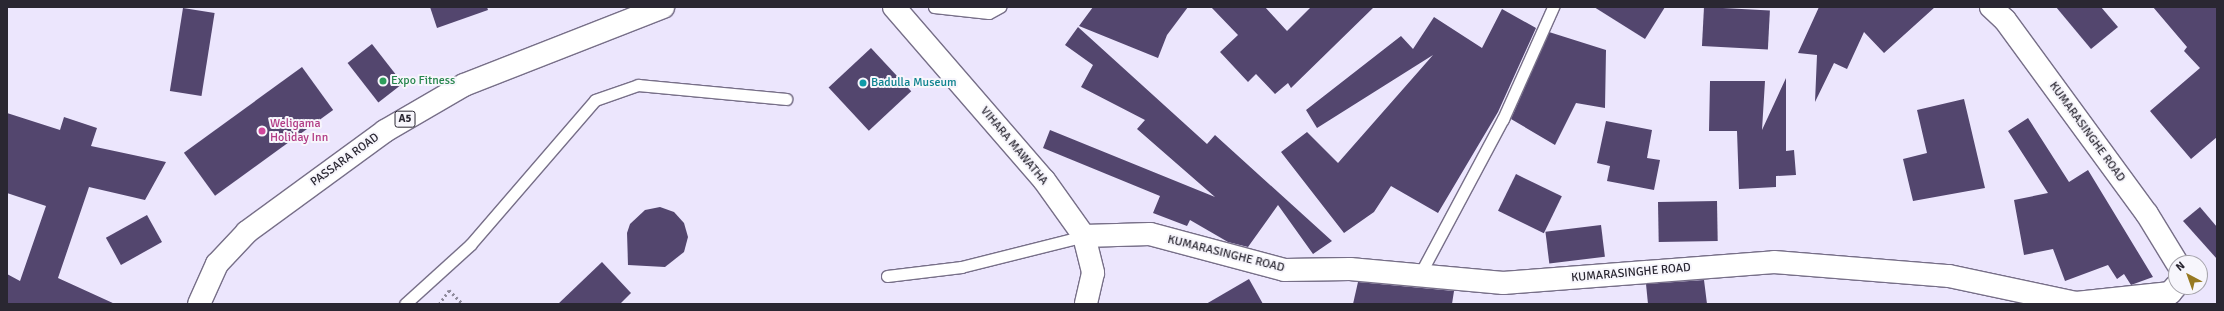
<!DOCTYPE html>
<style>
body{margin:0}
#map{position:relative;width:2224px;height:311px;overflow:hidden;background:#ece6fd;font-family:Signika,sans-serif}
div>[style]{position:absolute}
.building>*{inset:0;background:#53466e;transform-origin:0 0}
.path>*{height:2.5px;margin-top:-1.25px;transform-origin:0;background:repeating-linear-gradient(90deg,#8f8b9c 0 2px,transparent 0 5px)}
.roads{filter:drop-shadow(1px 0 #776f88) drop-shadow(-1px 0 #776f88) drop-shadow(0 1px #776f88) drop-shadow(0 -1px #776f88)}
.lane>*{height:11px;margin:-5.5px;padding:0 5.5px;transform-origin:5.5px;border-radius:5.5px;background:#fff}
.street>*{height:22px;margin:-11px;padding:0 11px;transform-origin:11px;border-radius:11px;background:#fff}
.highway>*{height:22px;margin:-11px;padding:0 11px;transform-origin:11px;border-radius:11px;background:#fff}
.dots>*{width:11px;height:11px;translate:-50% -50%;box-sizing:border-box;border:2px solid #f7f6fc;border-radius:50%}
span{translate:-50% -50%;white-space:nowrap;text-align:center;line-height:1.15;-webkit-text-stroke:4px #f7f6fc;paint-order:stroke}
.shield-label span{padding:1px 3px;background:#f7f6fc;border:1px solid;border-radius:3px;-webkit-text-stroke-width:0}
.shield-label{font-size:11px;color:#2a2732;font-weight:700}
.leisure-label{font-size:12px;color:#27864d}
.left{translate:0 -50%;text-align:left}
.culture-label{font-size:12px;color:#0d838f}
.hotel-label{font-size:12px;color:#b23c85}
.street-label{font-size:12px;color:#2a2732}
.frame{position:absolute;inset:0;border:8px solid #2a2732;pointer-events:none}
.north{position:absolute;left:2168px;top:255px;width:40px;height:40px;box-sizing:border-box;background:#f7f6fc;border:1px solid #a5a3ab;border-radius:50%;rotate:319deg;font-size:11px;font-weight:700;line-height:16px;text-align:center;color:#2a2732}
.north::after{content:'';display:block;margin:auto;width:14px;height:18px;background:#977921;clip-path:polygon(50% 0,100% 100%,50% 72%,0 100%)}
</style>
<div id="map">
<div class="building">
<div style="clip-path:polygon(430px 7px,487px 7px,488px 10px,437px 28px)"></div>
<div style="clip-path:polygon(1093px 7px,1188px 7px,1167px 35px,1158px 58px,1079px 26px)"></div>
<div style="clip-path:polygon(1211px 7px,1265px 7px,1287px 31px,1311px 7px,1374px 7px,1291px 88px,1288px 83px,1275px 94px,1256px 74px,1248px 82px,1220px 52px,1238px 35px)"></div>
<div style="clip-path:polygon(1594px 7px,1665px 7px,1645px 39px)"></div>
<div style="left:1704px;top:7px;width:66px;height:39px;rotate:3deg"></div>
<div style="clip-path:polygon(1819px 7px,1935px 7px,1884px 53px,1864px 32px,1847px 69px,1834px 63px,1815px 102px,1817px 55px,1798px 53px)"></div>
<div style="clip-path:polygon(2056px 7px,2101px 7px,2118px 27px,2091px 49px)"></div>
<div style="clip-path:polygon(2153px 7px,2217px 7px,2217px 137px,2191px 159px,2150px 111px,2200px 68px,2184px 51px,2187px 47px)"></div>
<div style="left:183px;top:8px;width:32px;height:84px;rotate:9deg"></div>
<div style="clip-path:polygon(1502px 9px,1536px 28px,1498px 112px,1438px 213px,1391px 186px,1374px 212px,1344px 233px,1281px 152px,1307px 132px,1338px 163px,1433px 55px,1317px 128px,1306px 110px,1401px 36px,1413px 49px,1434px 17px,1482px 48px)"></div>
<div style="clip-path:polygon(1078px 27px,1207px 144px,1215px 135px,1332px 241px,1313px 254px,1278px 205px,1248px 247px,1228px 242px,1190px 220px,1187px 226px,1153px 213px,1160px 196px,1043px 148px,1050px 130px,1215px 197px,1137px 129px,1145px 120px,1081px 87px,1093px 65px,1065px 45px)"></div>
<div style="clip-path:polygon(1549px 32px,1606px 50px,1605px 108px,1576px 103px,1555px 145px,1511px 119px)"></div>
<div style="left:372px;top:44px;width:50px;height:31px;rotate:52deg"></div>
<div style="left:871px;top:48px;width:59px;height:58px;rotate:47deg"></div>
<div style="left:302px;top:67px;width:53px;height:146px;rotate:54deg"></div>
<div style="clip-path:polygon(1786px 78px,1786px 151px,1794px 150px,1796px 175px,1776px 176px,1776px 187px,1739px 189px,1737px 131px,1709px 131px,1710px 81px,1765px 81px,1762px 130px)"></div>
<div style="clip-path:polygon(1964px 99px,1985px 188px,1913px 201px,1903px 159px,1927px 153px,1917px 110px)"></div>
<div style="clip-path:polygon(7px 113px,60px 130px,64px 117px,97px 128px,91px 146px,166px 162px,145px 200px,89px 187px,58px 278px,115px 304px,7px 304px,7px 274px,20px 281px,46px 206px,7px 193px)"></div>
<div style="clip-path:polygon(2028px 118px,2069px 182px,2088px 170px,2153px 277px,2131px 285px,2124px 274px,2117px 279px,2108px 265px,2065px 281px,2053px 249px,2024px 255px,2014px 200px,2048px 193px,2008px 131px)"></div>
<div style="clip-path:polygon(1606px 121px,1652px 130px,1647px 158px,1660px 160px,1654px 190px,1607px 181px,1610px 166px,1597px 163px)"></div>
<div style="left:1516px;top:174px;width:51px;height:41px;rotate:26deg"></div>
<div style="left:1717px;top:201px;width:40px;height:59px;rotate:89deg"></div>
<div style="clip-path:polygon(660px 207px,674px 212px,684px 223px,688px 237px,684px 252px,665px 267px,628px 265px,627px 233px,630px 224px,645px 210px)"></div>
<div style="clip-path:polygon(2200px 207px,2217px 227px,2217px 259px,2183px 221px)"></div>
<div style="left:147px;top:215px;width:31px;height:47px;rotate:61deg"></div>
<div style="left:1601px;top:225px;width:32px;height:56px;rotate:83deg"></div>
<div style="clip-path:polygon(602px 262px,631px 293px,620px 304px,558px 304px)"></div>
<div style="clip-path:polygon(1249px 279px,1263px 304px,1206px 304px)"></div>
<div style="clip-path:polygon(1704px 280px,1707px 304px,1648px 304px,1646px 284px)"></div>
<div style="clip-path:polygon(1358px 282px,1454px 291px,1452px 304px,1353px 304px)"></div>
</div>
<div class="path">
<div style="left:439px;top:304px;width:17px;rotate:-54deg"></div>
<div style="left:449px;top:290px;width:20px;rotate:45deg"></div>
</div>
<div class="roads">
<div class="lane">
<div style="left:934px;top:7px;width:55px;rotate:6.2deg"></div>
<div style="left:989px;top:13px;width:13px;rotate:-29deg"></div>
<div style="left:887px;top:276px;width:75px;rotate:-6.9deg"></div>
<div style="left:961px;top:267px;width:127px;rotate:-14.1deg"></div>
<div style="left:1419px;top:276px;width:178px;rotate:-61.9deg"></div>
<div style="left:1503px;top:119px;width:123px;rotate:-65.9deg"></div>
<div style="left:405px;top:304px;width:88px;rotate:-42.2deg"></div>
<div style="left:470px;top:245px;width:191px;rotate:-49.2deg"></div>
<div style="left:595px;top:100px;width:46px;rotate:-19.2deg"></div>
<div style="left:638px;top:85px;width:149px;rotate:5.4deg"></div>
</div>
<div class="street">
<div style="left:894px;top:7px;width:229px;rotate:49.1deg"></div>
<div style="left:1044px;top:180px;width:69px;rotate:54.5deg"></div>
<div style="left:1084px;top:236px;width:38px;rotate:76deg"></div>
<div style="left:1093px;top:273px;width:32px;rotate:103deg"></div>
<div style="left:1991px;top:7px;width:19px;rotate:43deg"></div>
<div style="left:2005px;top:20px;width:240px;rotate:53.8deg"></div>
<div style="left:2147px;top:214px;width:57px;rotate:58.5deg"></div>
<div style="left:1084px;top:236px;width:66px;rotate:-1.7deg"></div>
<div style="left:1150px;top:234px;width:139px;rotate:15deg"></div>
<div style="left:1284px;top:270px;width:66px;rotate:-0.9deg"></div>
<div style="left:1350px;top:269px;width:154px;rotate:5.2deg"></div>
<div style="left:1503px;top:283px;width:272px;rotate:-4.4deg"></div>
<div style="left:1774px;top:262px;width:176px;rotate:4.6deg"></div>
<div style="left:1949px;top:276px;width:130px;rotate:12deg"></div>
<div style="left:2076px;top:303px;width:95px;rotate:-6.1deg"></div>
<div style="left:2170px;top:293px;width:9px;rotate:-49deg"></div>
</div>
<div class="highway">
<div style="left:199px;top:304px;width:44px;rotate:-65.8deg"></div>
<div style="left:217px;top:264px;width:44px;rotate:-46.8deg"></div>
<div style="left:247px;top:232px;width:171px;rotate:-36.2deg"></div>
<div style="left:385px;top:131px;width:91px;rotate:-30.2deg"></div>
<div style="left:464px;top:85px;width:214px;rotate:-21.4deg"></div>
</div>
</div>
<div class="dots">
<div style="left:383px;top:81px;background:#2e9e5b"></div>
<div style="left:863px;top:83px;background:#0f9aa8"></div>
<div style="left:262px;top:131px;background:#d1479c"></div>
</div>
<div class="shield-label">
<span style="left:405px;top:119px">A5</span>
</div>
<div class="leisure-label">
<span class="left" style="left:391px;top:81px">Expo Fitness</span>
</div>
<div class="culture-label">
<span class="left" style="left:871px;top:83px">Badulla Museum</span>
</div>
<div class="hotel-label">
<span class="left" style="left:270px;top:131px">Weligama<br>Holiday Inn</span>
</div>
<div class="street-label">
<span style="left:2087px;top:132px;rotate:54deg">KUMARASINGHE ROAD</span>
<span style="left:1014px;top:146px;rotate:50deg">VIHARA MAWATHA</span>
<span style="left:345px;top:160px;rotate:-36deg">PASSARA ROAD</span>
<span style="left:1226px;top:254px;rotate:14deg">KUMARASINGHE ROAD</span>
<span style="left:1631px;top:273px;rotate:-5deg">KUMARASINGHE ROAD</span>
</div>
<div class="frame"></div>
<div class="north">N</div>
</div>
